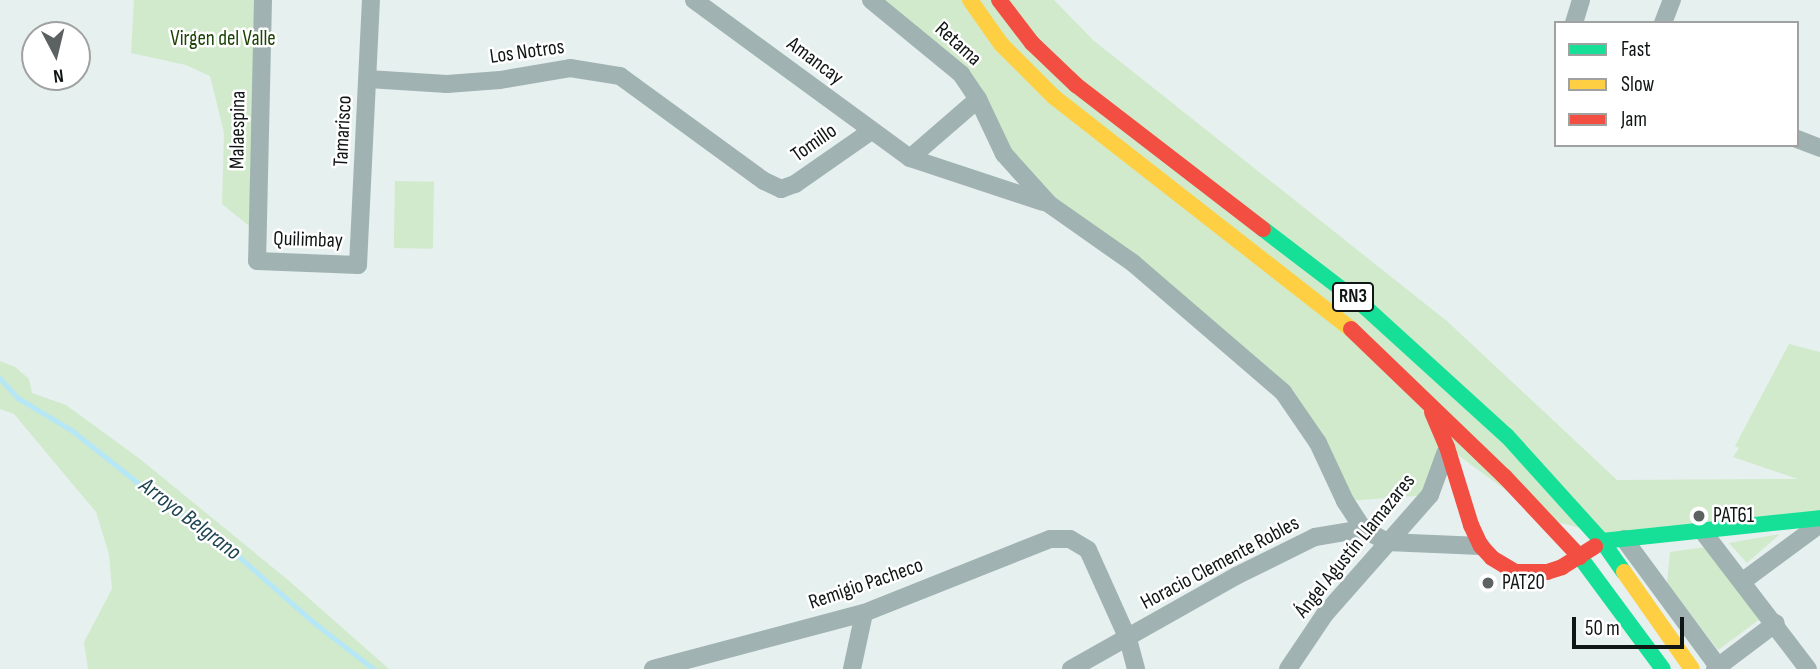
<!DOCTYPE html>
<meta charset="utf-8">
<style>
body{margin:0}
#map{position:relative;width:1820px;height:669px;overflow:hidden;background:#e6f0ee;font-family:"Sofia Sans Condensed",sans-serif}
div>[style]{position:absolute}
.green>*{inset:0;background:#d0eacb;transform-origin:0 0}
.stream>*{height:4.5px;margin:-2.25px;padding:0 2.25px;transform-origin:2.25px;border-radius:2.25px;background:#b6e7f7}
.street>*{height:18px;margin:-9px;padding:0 9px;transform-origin:9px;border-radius:9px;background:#a0b3b2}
.fast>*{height:16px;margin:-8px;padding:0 8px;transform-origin:8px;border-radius:8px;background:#16e098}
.slow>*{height:16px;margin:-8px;padding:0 8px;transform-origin:8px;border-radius:8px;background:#ffcf43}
.jam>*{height:16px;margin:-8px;padding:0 8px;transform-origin:8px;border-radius:8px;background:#f24e42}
.dots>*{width:19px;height:19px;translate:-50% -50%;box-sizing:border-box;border:4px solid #fff;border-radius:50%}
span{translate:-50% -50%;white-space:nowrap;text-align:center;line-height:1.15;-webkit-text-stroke:5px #fff;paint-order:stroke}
.shield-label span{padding:2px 5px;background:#fff;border:2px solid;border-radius:5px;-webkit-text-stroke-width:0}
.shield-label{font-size:19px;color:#101615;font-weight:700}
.park-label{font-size:21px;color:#1d4407}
.street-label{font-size:21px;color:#101615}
.poi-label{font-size:21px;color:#101615}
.left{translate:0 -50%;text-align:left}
.water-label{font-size:23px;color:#204653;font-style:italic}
.legend{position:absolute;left:1554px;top:21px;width:245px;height:126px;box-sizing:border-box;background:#fff;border:2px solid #9fa2a1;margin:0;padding:9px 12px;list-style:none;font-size:21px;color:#101615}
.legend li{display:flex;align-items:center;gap:14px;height:35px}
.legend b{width:35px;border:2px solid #9fa2a1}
.north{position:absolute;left:21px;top:21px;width:70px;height:70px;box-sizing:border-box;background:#fff;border:2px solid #9fa2a1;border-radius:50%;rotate:173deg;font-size:19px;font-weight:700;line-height:28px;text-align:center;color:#101615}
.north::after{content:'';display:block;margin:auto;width:24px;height:32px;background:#5b6261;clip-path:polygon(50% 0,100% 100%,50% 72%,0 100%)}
.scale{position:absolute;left:1572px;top:617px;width:112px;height:32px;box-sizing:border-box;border:4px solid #101615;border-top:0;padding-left:9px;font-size:21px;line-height:24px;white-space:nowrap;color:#101615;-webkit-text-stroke:5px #fff;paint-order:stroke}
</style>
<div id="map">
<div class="green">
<div style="clip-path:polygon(134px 0,263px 0,258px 233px,222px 204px,224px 133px,210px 76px,186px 65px,131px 53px)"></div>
<div style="clip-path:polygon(871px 0,1054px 0,1093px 40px,1448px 322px,1617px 480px,1798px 479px,1733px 457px,1739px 448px,1735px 446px,1789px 344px,1820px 352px,1820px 518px,1624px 539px,1545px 519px,1447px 447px,1430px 495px,1345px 501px,1299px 416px,1023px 179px,978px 99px)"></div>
<div style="left:395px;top:181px;width:39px;height:67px;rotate:1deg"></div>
<div style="clip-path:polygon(0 361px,15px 367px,29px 379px,32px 393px,66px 405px,140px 459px,288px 580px,389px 669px,88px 669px,84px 642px,112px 589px,109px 554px,96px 512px,14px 414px,0 409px)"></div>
<div style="clip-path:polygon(1780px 534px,1747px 563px,1729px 543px)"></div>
<div style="clip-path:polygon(1706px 547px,1760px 619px,1718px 650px,1667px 583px,1670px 552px)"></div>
</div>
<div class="stream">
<div style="left:0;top:378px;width:27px;rotate:48deg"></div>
<div style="left:18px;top:398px;width:64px;rotate:31deg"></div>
<div style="left:73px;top:431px;width:106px;rotate:38.5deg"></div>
<div style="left:156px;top:497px;width:85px;rotate:34.4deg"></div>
<div style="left:226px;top:545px;width:113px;rotate:41.4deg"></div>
<div style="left:311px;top:620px;width:80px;rotate:37.9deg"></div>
</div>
<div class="street">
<div style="left:263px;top:0;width:261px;rotate:91.3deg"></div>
<div style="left:257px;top:261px;width:101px;rotate:2.3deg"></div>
<div style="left:358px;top:265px;width:265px;rotate:-87.2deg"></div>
<div style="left:694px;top:0;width:268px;rotate:36.2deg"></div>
<div style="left:910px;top:158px;width:140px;rotate:18.3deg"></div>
<div style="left:871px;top:0;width:117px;rotate:39.4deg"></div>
<div style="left:961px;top:74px;width:30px;rotate:56deg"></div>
<div style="left:978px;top:99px;width:61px;rotate:64.7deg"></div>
<div style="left:1004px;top:154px;width:67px;rotate:48deg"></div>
<div style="left:1049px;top:204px;width:103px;rotate:35.1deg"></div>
<div style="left:1133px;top:263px;width:198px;rotate:40.7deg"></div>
<div style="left:1283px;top:392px;width:62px;rotate:55.5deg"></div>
<div style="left:1318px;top:443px;width:64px;rotate:65deg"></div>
<div style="left:1345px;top:501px;width:33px;rotate:57deg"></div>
<div style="left:1574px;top:23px;width:24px;rotate:-73deg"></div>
<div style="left:1663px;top:23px;width:25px;rotate:-69deg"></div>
<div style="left:368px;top:79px;width:79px;rotate:3.6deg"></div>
<div style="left:447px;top:84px;width:53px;rotate:-4.3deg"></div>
<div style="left:500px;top:80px;width:71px;rotate:-9.7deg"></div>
<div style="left:570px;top:68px;width:51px;rotate:9.1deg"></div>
<div style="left:620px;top:76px;width:178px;rotate:36.1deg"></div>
<div style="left:764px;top:181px;width:19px;rotate:25deg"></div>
<div style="left:781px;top:189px;width:15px;rotate:-20deg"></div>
<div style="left:795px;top:184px;width:93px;rotate:-34.9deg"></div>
<div style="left:1797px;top:139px;width:25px;rotate:21deg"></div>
<div style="left:910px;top:158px;width:90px;rotate:-40.9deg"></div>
<div style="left:1704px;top:533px;width:171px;rotate:52.6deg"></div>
<div style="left:1624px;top:539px;width:162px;rotate:53.6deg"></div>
<div style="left:1743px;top:581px;width:96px;rotate:-36.5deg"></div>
<div style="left:653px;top:669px;width:218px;rotate:-14.9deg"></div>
<div style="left:864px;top:613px;width:200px;rotate:-21.7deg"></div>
<div style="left:1050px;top:539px;width:20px"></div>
<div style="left:1070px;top:539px;width:21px;rotate:31deg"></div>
<div style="left:1088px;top:550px;width:98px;rotate:65.8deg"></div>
<div style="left:1128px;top:639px;width:31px;rotate:75deg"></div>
<div style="left:852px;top:669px;width:57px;rotate:-77.9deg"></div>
<div style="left:1071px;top:669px;width:189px;rotate:-29.4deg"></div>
<div style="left:1236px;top:576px;width:88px;rotate:-26.3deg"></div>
<div style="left:1315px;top:537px;width:49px;rotate:-9.5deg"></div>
<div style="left:1363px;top:529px;width:27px;rotate:28deg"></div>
<div style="left:1387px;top:542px;width:94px;rotate:2.4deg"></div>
<div style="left:1288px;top:669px;width:66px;rotate:-56.1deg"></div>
<div style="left:1325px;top:614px;width:159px;rotate:-48.6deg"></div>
<div style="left:1430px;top:495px;width:44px;rotate:-69.9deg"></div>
<div style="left:1715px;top:669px;width:76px;rotate:-37deg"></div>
</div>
<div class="fast">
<div style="left:1263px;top:229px;width:128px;rotate:37.4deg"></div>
<div style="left:1365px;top:307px;width:192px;rotate:42.3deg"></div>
<div style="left:1507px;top:436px;width:142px;rotate:47.9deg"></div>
<div style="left:1602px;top:541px;width:38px;rotate:55deg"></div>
<div style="left:1602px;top:541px;width:219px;rotate:-6deg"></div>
<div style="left:1580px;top:557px;width:139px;rotate:53.5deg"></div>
</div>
<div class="slow">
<div style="left:970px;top:0;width:54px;rotate:54.8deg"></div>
<div style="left:1001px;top:44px;width:75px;rotate:45deg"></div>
<div style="left:1054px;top:97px;width:377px;rotate:38deg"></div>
<div style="left:1624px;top:572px;width:118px;rotate:55deg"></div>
</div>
<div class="jam">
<div style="left:999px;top:0;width:54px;rotate:52.5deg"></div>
<div style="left:1032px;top:43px;width:61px;rotate:43.7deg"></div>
<div style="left:1076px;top:85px;width:236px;rotate:37.6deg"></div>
<div style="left:1351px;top:329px;width:212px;rotate:43.9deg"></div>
<div style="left:1504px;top:476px;width:111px;rotate:46.8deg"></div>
<div style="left:1432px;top:412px;width:38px;rotate:67deg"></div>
<div style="left:1447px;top:447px;width:82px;rotate:72.9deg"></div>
<div style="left:1471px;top:525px;width:23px;rotate:65deg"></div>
<div style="left:1481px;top:546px;width:16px;rotate:47deg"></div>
<div style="left:1492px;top:558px;width:27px;rotate:31deg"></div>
<div style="left:1515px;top:572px;width:32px"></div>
<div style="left:1547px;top:572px;width:16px;rotate:-18deg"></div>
<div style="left:1562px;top:567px;width:39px;rotate:-32deg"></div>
</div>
<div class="dots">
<div style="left:1699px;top:516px;background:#5b6261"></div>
<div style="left:1488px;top:583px;background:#5b6261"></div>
</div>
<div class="shield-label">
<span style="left:1353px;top:297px">RN3</span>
</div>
<div class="park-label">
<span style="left:223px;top:39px">Virgen del Valle</span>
</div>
<div class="street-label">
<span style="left:958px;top:44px;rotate:42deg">Retama</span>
<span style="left:527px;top:52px;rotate:-8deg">Los Notros</span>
<span style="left:815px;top:61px;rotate:37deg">Amancay</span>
<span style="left:238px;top:130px;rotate:-89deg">Malaespina</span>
<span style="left:343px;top:131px;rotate:-87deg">Tamarisco</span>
<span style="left:814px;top:143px;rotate:-35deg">Tomillo</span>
<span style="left:308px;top:240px;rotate:2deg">Quilimbay</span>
<span style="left:1355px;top:546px;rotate:-51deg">Ángel Agustín Llamazares</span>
<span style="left:1220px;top:563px;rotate:-28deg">Horacio Clemente Robles</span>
<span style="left:866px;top:584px;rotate:-19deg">Remigio Pacheco</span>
</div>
<div class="poi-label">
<span class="left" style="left:1713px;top:516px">PAT61</span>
<span class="left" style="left:1502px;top:583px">PAT20</span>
</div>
<div class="water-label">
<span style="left:190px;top:519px;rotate:37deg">Arroyo Belgrano</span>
</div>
<ul class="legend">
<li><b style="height:9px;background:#16e098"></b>Fast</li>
<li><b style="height:9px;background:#ffcf43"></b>Slow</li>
<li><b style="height:9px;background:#f24e42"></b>Jam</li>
</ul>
<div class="north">N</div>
<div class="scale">50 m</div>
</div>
